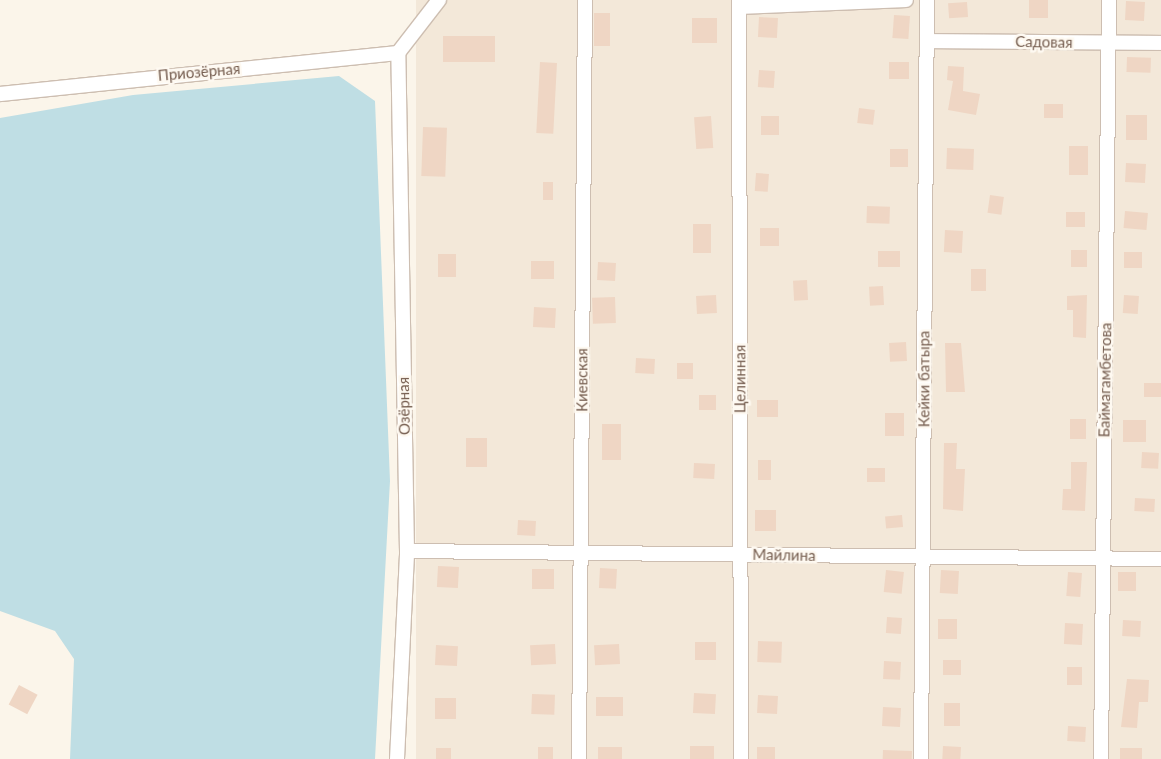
<!DOCTYPE html>
<meta charset="utf-8">
<style>
body{margin:0}
#map{position:relative;width:1161px;height:759px;overflow:hidden;background:#fbf5ea;font-family:Lato,sans-serif}
div>[style]{position:absolute}
.residential>*{inset:0;background:#f3e8d9;transform-origin:0 0}
.water>*{inset:0;background:#bfdee4}
.building>*{inset:0;background:#efd6c4;transform-origin:0 0}
.roads{filter:drop-shadow(1px 0 #cdbeb1) drop-shadow(-1px 0 #cdbeb1) drop-shadow(0 1px #cdbeb1) drop-shadow(0 -1px #cdbeb1)}
.minor>*{height:14px;margin:-7px;padding:0 7px;transform-origin:7px;border-radius:7px;background:#fff}
span{translate:-50% -50%;white-space:nowrap;text-align:center;line-height:1.15;-webkit-text-stroke:5px #fef9f1;paint-order:stroke}
.street-label{font-size:15px;color:#755d4f}
</style>
<div id="map">
<div class="residential">
<div style="left:416px;top:0;width:745px;height:759px"></div>
</div>
<div class="water">
<div style="clip-path:polygon(339px 76px,375px 101px,390px 481px,375px 759px,70px 759px,74px 659px,55px 631px,0 611px,0 118px,133px 95px)"></div>
</div>
<div class="building">
<div style="left:1029px;top:0;width:19px;height:18px"></div>
<div style="left:1126px;top:1px;width:19px;height:19px;rotate:3deg"></div>
<div style="left:967px;top:2px;width:15px;height:19px;rotate:86deg"></div>
<div style="left:594px;top:13px;width:16px;height:33px"></div>
<div style="left:894px;top:15px;width:16px;height:23px;rotate:4deg"></div>
<div style="left:759px;top:17px;width:19px;height:20px;rotate:3deg"></div>
<div style="left:692px;top:18px;width:25px;height:25px"></div>
<div style="left:495px;top:36px;width:26px;height:52px;rotate:90deg"></div>
<div style="left:1127px;top:57px;width:24px;height:15px;rotate:2deg"></div>
<div style="left:540px;top:62px;width:17px;height:71px;rotate:3deg"></div>
<div style="left:889px;top:62px;width:20px;height:17px"></div>
<div style="clip-path:polygon(948px 66px,964px 67px,963px 91px,980px 94px,976px 115px,948px 110px,953px 81px,947px 80px)"></div>
<div style="left:759px;top:70px;width:16px;height:17px;rotate:4deg"></div>
<div style="left:1044px;top:104px;width:19px;height:14px"></div>
<div style="left:859px;top:108px;width:16px;height:15px;rotate:7deg"></div>
<div style="left:1126px;top:115px;width:21px;height:25px"></div>
<div style="left:711px;top:116px;width:32px;height:17px;rotate:86deg"></div>
<div style="left:761px;top:116px;width:18px;height:19px"></div>
<div style="left:423px;top:127px;width:24px;height:49px;rotate:2deg"></div>
<div style="left:1069px;top:146px;width:19px;height:29px"></div>
<div style="left:947px;top:148px;width:27px;height:21px;rotate:2deg"></div>
<div style="left:890px;top:149px;width:18px;height:18px"></div>
<div style="left:1126px;top:163px;width:20px;height:19px;rotate:3deg"></div>
<div style="left:756px;top:173px;width:13px;height:18px;rotate:4deg"></div>
<div style="left:543px;top:182px;width:10px;height:18px"></div>
<div style="left:990px;top:195px;width:14px;height:18px;rotate:8deg"></div>
<div style="left:867px;top:206px;width:23px;height:17px;rotate:2deg"></div>
<div style="left:1125px;top:211px;width:23px;height:17px;rotate:5deg"></div>
<div style="left:1066px;top:212px;width:19px;height:15px"></div>
<div style="left:693px;top:224px;width:18px;height:29px"></div>
<div style="left:760px;top:228px;width:19px;height:18px"></div>
<div style="left:945px;top:230px;width:18px;height:22px;rotate:3deg"></div>
<div style="left:1071px;top:250px;width:16px;height:17px"></div>
<div style="left:878px;top:251px;width:22px;height:16px"></div>
<div style="left:1124px;top:252px;width:18px;height:16px"></div>
<div style="left:438px;top:254px;width:18px;height:23px"></div>
<div style="left:531px;top:261px;width:23px;height:18px"></div>
<div style="left:598px;top:262px;width:18px;height:18px;rotate:3deg"></div>
<div style="left:971px;top:269px;width:15px;height:22px"></div>
<div style="left:807px;top:280px;width:20px;height:14px;rotate:87deg"></div>
<div style="left:883px;top:286px;width:19px;height:14px;rotate:87deg"></div>
<div style="left:716px;top:295px;width:18px;height:20px;rotate:87deg"></div>
<div style="clip-path:polygon(1087px 295px,1086px 338px,1073px 337px,1073px 310px,1067px 310px,1067px 296px)"></div>
<div style="left:1124px;top:295px;width:15px;height:18px;rotate:4deg"></div>
<div style="left:615px;top:297px;width:26px;height:23px;rotate:88deg"></div>
<div style="left:534px;top:307px;width:22px;height:20px;rotate:3deg"></div>
<div style="left:906px;top:342px;width:19px;height:17px;rotate:87deg"></div>
<div style="clip-path:polygon(945px 343px,961px 343px,965px 392px,946px 392px)"></div>
<div style="left:636px;top:358px;width:19px;height:15px;rotate:3deg"></div>
<div style="left:677px;top:363px;width:16px;height:16px"></div>
<div style="left:1161px;top:383px;width:14px;height:17px;rotate:90deg"></div>
<div style="left:699px;top:395px;width:17px;height:15px"></div>
<div style="left:757px;top:400px;width:21px;height:17px"></div>
<div style="left:885px;top:413px;width:19px;height:23px"></div>
<div style="left:1070px;top:419px;width:16px;height:20px"></div>
<div style="left:1123px;top:420px;width:23px;height:22px"></div>
<div style="left:602px;top:424px;width:19px;height:36px"></div>
<div style="left:466px;top:438px;width:21px;height:29px"></div>
<div style="clip-path:polygon(944px 443px,957px 443px,956px 469px,965px 469px,963px 511px,943px 509px)"></div>
<div style="left:1142px;top:452px;width:17px;height:16px;rotate:3deg"></div>
<div style="left:758px;top:460px;width:13px;height:20px"></div>
<div style="clip-path:polygon(1071px 462px,1087px 462px,1085px 511px,1062px 510px,1063px 489px,1071px 489px)"></div>
<div style="left:694px;top:463px;width:21px;height:15px;rotate:3deg"></div>
<div style="left:885px;top:468px;width:14px;height:18px;rotate:90deg"></div>
<div style="left:1135px;top:498px;width:20px;height:13px;rotate:3deg"></div>
<div style="left:776px;top:510px;width:21px;height:21px;rotate:90deg"></div>
<div style="left:902px;top:515px;width:12px;height:17px;rotate:85deg"></div>
<div style="left:518px;top:520px;width:18px;height:15px;rotate:3deg"></div>
<div style="left:438px;top:566px;width:21px;height:21px;rotate:3deg"></div>
<div style="left:600px;top:568px;width:17px;height:20px;rotate:3deg"></div>
<div style="left:532px;top:569px;width:22px;height:20px"></div>
<div style="left:886px;top:570px;width:18px;height:22px;rotate:6deg"></div>
<div style="left:941px;top:570px;width:18px;height:23px;rotate:3deg"></div>
<div style="left:1068px;top:572px;width:14px;height:24px;rotate:4deg"></div>
<div style="left:1118px;top:572px;width:18px;height:19px"></div>
<div style="left:887px;top:617px;width:15px;height:16px;rotate:4deg"></div>
<div style="left:938px;top:619px;width:19px;height:20px"></div>
<div style="left:1123px;top:620px;width:18px;height:16px;rotate:3deg"></div>
<div style="left:1065px;top:623px;width:18px;height:21px;rotate:3deg"></div>
<div style="left:758px;top:641px;width:24px;height:21px;rotate:2deg"></div>
<div style="left:695px;top:642px;width:21px;height:18px"></div>
<div style="left:555px;top:644px;width:20px;height:25px;rotate:87deg"></div>
<div style="left:619px;top:644px;width:20px;height:25px;rotate:87deg"></div>
<div style="left:436px;top:645px;width:22px;height:20px;rotate:3deg"></div>
<div style="left:961px;top:660px;width:15px;height:18px;rotate:90deg"></div>
<div style="left:884px;top:661px;width:17px;height:18px;rotate:3deg"></div>
<div style="left:1067px;top:667px;width:15px;height:18px"></div>
<div style="clip-path:polygon(1127px 679px,1149px 680px,1148px 702px,1139px 702px,1137px 728px,1121px 727px)"></div>
<div style="left:19px;top:685px;width:21px;height:22px;rotate:28deg"></div>
<div style="left:694px;top:693px;width:22px;height:20px;rotate:3deg"></div>
<div style="left:532px;top:694px;width:23px;height:20px;rotate:2deg"></div>
<div style="left:758px;top:695px;width:20px;height:18px;rotate:3deg"></div>
<div style="left:596px;top:697px;width:27px;height:19px"></div>
<div style="left:435px;top:698px;width:21px;height:21px"></div>
<div style="left:944px;top:703px;width:16px;height:23px"></div>
<div style="left:883px;top:707px;width:18px;height:19px;rotate:3deg"></div>
<div style="left:1068px;top:726px;width:18px;height:15px;rotate:3deg"></div>
<div style="left:690px;top:746px;width:24px;height:13px"></div>
<div style="left:943px;top:746px;width:18px;height:13px;rotate:3deg"></div>
<div style="left:538px;top:747px;width:15px;height:12px"></div>
<div style="left:598px;top:747px;width:24px;height:12px"></div>
<div style="left:757px;top:747px;width:18px;height:12px"></div>
<div style="left:436px;top:748px;width:15px;height:11px"></div>
<div style="left:1120px;top:748px;width:22px;height:11px"></div>
<div style="left:883px;top:750px;width:29px;height:9px;rotate:2deg"></div>
</div>
<div class="roads">
<div class="minor">
<div style="left:739px;top:0;width:759px;rotate:89.85deg"></div>
<div style="left:740px;top:7px;width:166px;rotate:-2.4deg"></div>
<div style="left:927px;top:41px;width:234px;rotate:0.5deg"></div>
<div style="left:398px;top:53px;width:67px;rotate:-52.3deg"></div>
<div style="left:0;top:94px;width:400px;rotate:-5.9deg"></div>
<div style="left:407px;top:551px;width:754px;rotate:0.61deg"></div>
<div style="left:397px;top:759px;width:208px;rotate:-87.2deg"></div>
<div style="left:407px;top:551px;width:498px;rotate:-91deg"></div>
<div style="left:579px;top:759px;width:759px;rotate:-89.55deg"></div>
<div style="left:921px;top:759px;width:759px;rotate:-89.55deg"></div>
<div style="left:1101px;top:759px;width:759px;rotate:-89.4deg"></div>
</div>
</div>
<div class="street-label">
<span style="left:1044px;top:42px;rotate:1deg">Садовая</span>
<span style="left:199px;top:72px;rotate:-5deg">Приозёрная</span>
<span style="left:740px;top:379px;rotate:-90deg">Целинная</span>
<span style="left:924px;top:379px;rotate:-90deg">Кейки батыра</span>
<span style="left:582px;top:380px;rotate:-90deg">Киевская</span>
<span style="left:1105px;top:380px;rotate:-89deg">Баймагамбетова</span>
<span style="left:404px;top:406px;rotate:-91deg">Озёрная</span>
<span style="left:784px;top:555px;rotate:1deg">Майлина</span>
</div>
</div>
